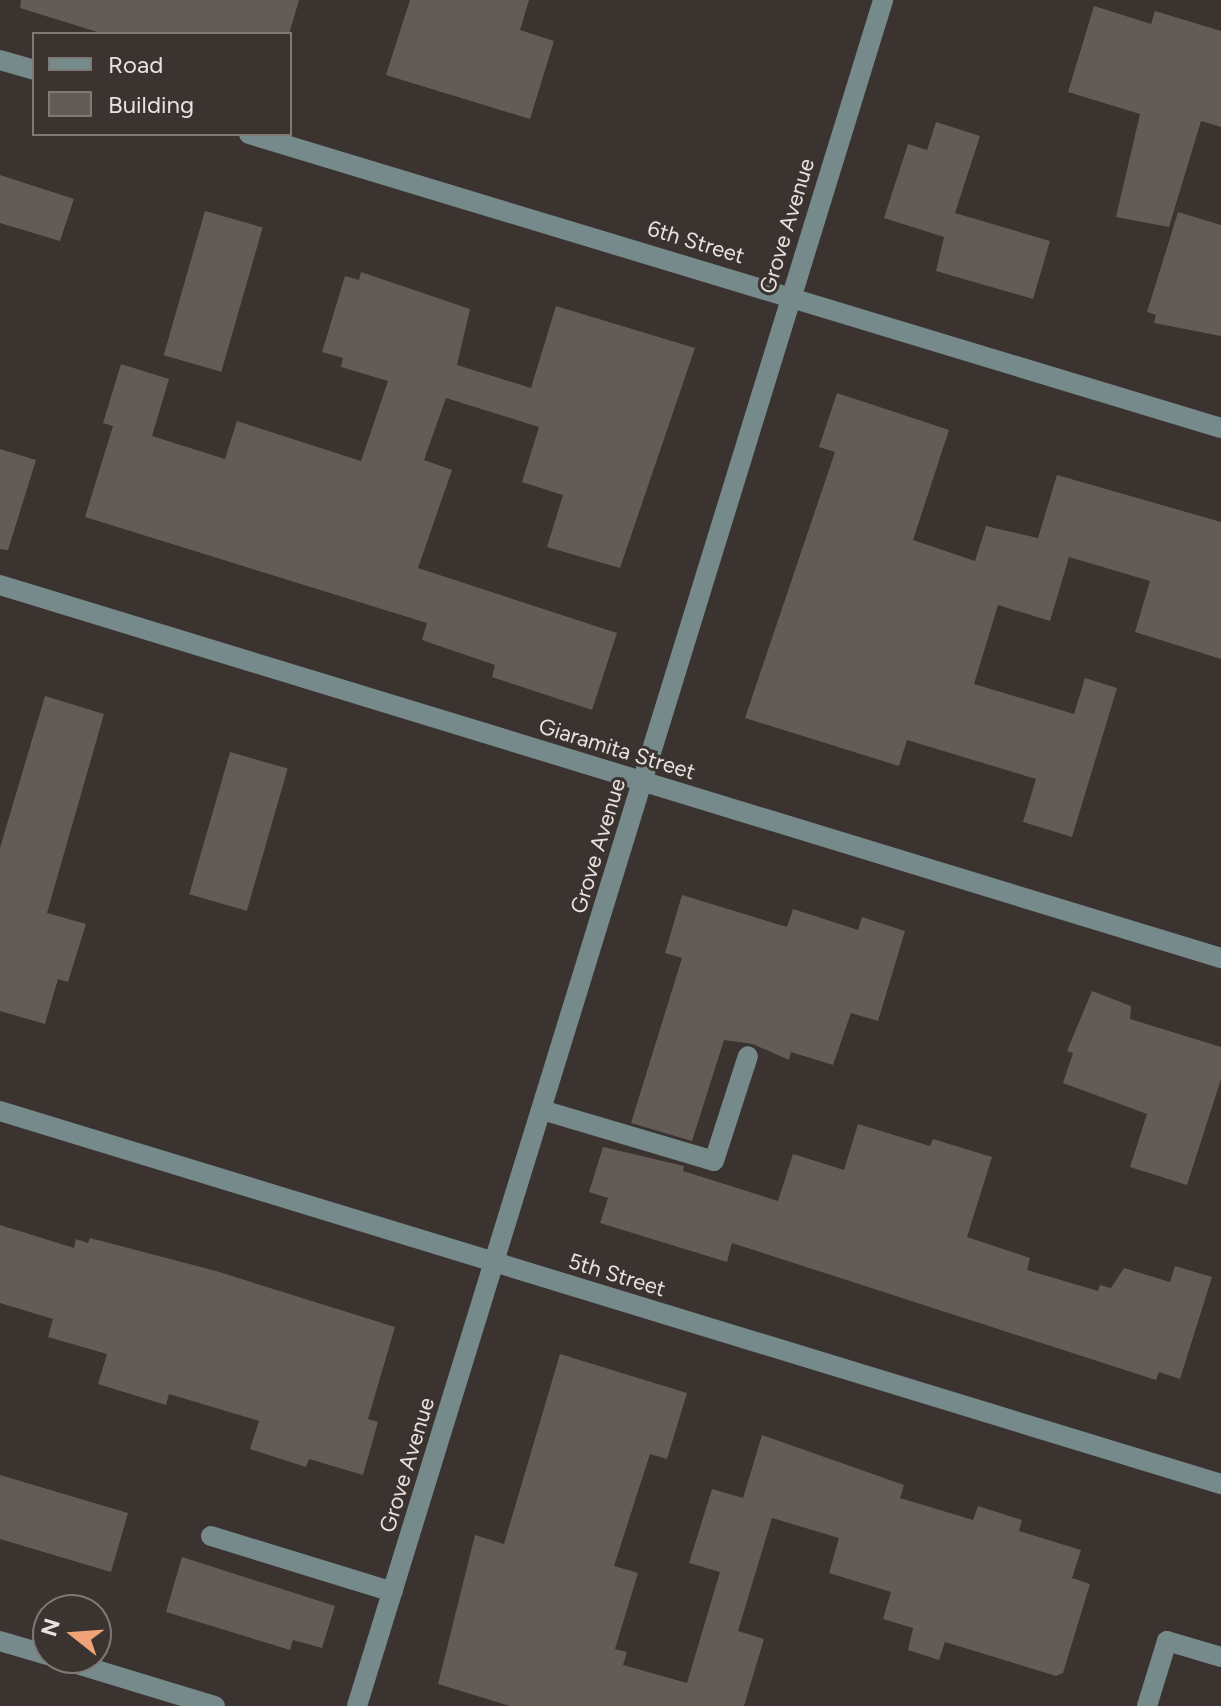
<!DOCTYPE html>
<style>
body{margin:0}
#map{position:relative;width:1221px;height:1706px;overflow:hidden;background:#3a332f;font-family:Figtree,sans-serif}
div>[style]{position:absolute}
.building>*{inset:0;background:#635b56;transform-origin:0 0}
.minor>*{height:20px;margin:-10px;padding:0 10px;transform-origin:10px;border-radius:10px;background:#768a8c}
span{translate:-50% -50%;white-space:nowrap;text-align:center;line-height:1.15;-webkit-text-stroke:6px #3a332f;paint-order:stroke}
.street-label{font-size:22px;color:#e7e2e0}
.legend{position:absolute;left:32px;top:32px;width:260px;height:104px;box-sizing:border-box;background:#3a332f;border:2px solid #7f7976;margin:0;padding:10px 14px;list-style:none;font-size:24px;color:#e7e2e0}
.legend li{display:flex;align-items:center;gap:16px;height:40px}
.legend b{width:40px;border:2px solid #7f7976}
.north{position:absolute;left:32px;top:1594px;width:80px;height:80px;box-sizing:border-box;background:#3a332f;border:2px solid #7f7976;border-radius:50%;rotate:287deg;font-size:22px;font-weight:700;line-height:32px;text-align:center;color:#e7e2e0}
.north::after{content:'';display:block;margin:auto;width:28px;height:36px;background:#efa377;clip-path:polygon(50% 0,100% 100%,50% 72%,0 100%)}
</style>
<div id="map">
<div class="building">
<div style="clip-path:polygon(21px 0,299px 0,289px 34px,104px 34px,20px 8px)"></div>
<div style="clip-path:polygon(410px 0,529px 0,520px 30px,554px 41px,530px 119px,386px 75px)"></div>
<div style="clip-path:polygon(1094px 6px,1151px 24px,1155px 11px,1221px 31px,1221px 127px,1201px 121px,1169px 227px,1116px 217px,1140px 114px,1068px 92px)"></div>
<div style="clip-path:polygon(936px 122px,980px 136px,955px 213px,1050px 241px,1033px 299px,936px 271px,944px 237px,884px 218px,908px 144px,927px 150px)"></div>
<div style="clip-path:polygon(0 175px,74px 199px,60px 241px,0 223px)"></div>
<div style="left:205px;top:211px;width:60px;height:150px;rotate:16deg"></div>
<div style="clip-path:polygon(1178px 212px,1221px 225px,1221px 336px,1154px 323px,1156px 315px,1147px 312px)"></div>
<div style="clip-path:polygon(361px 272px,470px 309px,457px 365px,531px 388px,556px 306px,695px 348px,620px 568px,547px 547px,563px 495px,522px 482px,539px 427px,446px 398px,424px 460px,452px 470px,418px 568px,617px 633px,592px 710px,492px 677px,495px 665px,422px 640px,427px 623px,85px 517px,113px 426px,103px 423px,121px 364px,169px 379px,152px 436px,225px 459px,237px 421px,361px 461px,388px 381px,341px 367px,343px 358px,322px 352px,345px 276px,359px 280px)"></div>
<div style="clip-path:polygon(837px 393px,949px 430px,913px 540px,975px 561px,986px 526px,1038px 538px,1057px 475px,1221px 522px,1221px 659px,1135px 632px,1150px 581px,1069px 557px,1050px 621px,998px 605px,974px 684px,1074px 714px,1085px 678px,1117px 688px,1072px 837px,1023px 822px,1036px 779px,907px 740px,899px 766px,745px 718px,835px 452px,819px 447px)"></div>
<div style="clip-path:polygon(0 449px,36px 460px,8px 550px,0 549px)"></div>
<div style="clip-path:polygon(45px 696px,104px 714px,47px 913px,86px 924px,68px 982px,58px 979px,45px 1024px,0 1011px,0 848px)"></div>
<div style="left:230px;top:752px;width:60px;height:148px;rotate:16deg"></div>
<div style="clip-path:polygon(682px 895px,787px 927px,793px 909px,858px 930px,862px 917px,905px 931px,878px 1021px,851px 1013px,833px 1065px,791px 1052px,789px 1060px,753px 1044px,724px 1040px,692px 1141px,631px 1123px,682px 958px,665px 953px)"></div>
<div style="clip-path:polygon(1092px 991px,1131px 1006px,1130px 1019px,1221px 1047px,1221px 1079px,1187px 1185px,1130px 1167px,1147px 1114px,1063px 1083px,1073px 1053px,1067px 1051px)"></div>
<div style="clip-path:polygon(858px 1124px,930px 1146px,933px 1139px,992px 1157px,967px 1237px,1030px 1258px,1027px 1270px,1098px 1291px,1100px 1285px,1111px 1288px,1124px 1268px,1170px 1282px,1175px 1266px,1212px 1277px,1180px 1379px,1159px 1372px,1156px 1380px,732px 1243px,727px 1262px,600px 1223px,608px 1198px,589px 1192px,603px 1147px,684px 1166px,683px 1171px,778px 1201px,793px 1154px,844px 1170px)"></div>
<div style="clip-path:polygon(0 1225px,74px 1248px,76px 1239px,88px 1243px,90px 1238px,216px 1271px,395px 1327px,368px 1419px,378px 1422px,363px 1475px,309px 1459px,306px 1467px,250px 1449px,259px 1421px,169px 1394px,166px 1405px,98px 1384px,107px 1354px,48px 1337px,53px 1319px,0 1303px)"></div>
<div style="clip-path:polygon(560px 1354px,687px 1393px,667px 1459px,650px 1454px,614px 1566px,638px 1573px,615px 1649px,627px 1652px,623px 1665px,687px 1683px,720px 1572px,689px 1563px,712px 1489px,743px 1498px,762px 1435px,904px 1485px,900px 1498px,973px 1520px,978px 1506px,1022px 1520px,1019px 1531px,1081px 1550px,1072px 1578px,1090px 1584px,1063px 1673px,1056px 1676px,945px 1642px,939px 1660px,908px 1650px,913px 1628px,883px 1619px,891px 1592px,829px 1573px,839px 1538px,772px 1518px,738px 1631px,764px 1639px,744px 1706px,510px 1706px,438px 1684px,475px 1535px,504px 1544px)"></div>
<div style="clip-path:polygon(0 1475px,128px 1513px,111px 1572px,0 1539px)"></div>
<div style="clip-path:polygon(182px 1557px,335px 1606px,322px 1648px,293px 1640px,290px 1650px,166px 1612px)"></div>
</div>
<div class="minor">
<div style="left:0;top:60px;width:35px;rotate:16deg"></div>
<div style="left:249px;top:134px;width:1015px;rotate:16.83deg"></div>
<div style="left:0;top:585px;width:1277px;rotate:16.99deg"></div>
<div style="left:542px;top:1110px;width:179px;rotate:16.5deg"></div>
<div style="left:714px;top:1161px;width:110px;rotate:-72.1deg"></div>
<div style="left:0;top:1111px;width:1277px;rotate:16.99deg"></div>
<div style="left:211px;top:1536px;width:190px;rotate:17.1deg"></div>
<div style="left:0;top:1641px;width:50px;rotate:16.3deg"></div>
<div style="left:57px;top:1658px;width:165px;rotate:16.9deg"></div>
<div style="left:357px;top:1706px;width:1785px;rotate:-72.86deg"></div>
<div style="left:1147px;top:1706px;width:68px;rotate:-72.9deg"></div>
<div style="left:1167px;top:1641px;width:56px;rotate:16.5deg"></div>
</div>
<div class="street-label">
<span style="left:787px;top:226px;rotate:-73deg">Grove Avenue</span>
<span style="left:696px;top:242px;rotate:17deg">6th Street</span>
<span style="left:617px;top:749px;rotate:17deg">Giaramita Street</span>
<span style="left:598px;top:846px;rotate:-73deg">Grove Avenue</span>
<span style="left:617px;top:1275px;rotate:17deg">5th Street</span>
<span style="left:407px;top:1465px;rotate:-73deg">Grove Avenue</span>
</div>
<ul class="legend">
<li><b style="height:10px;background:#768a8c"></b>Road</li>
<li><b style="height:22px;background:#635b56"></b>Building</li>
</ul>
<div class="north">N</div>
</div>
